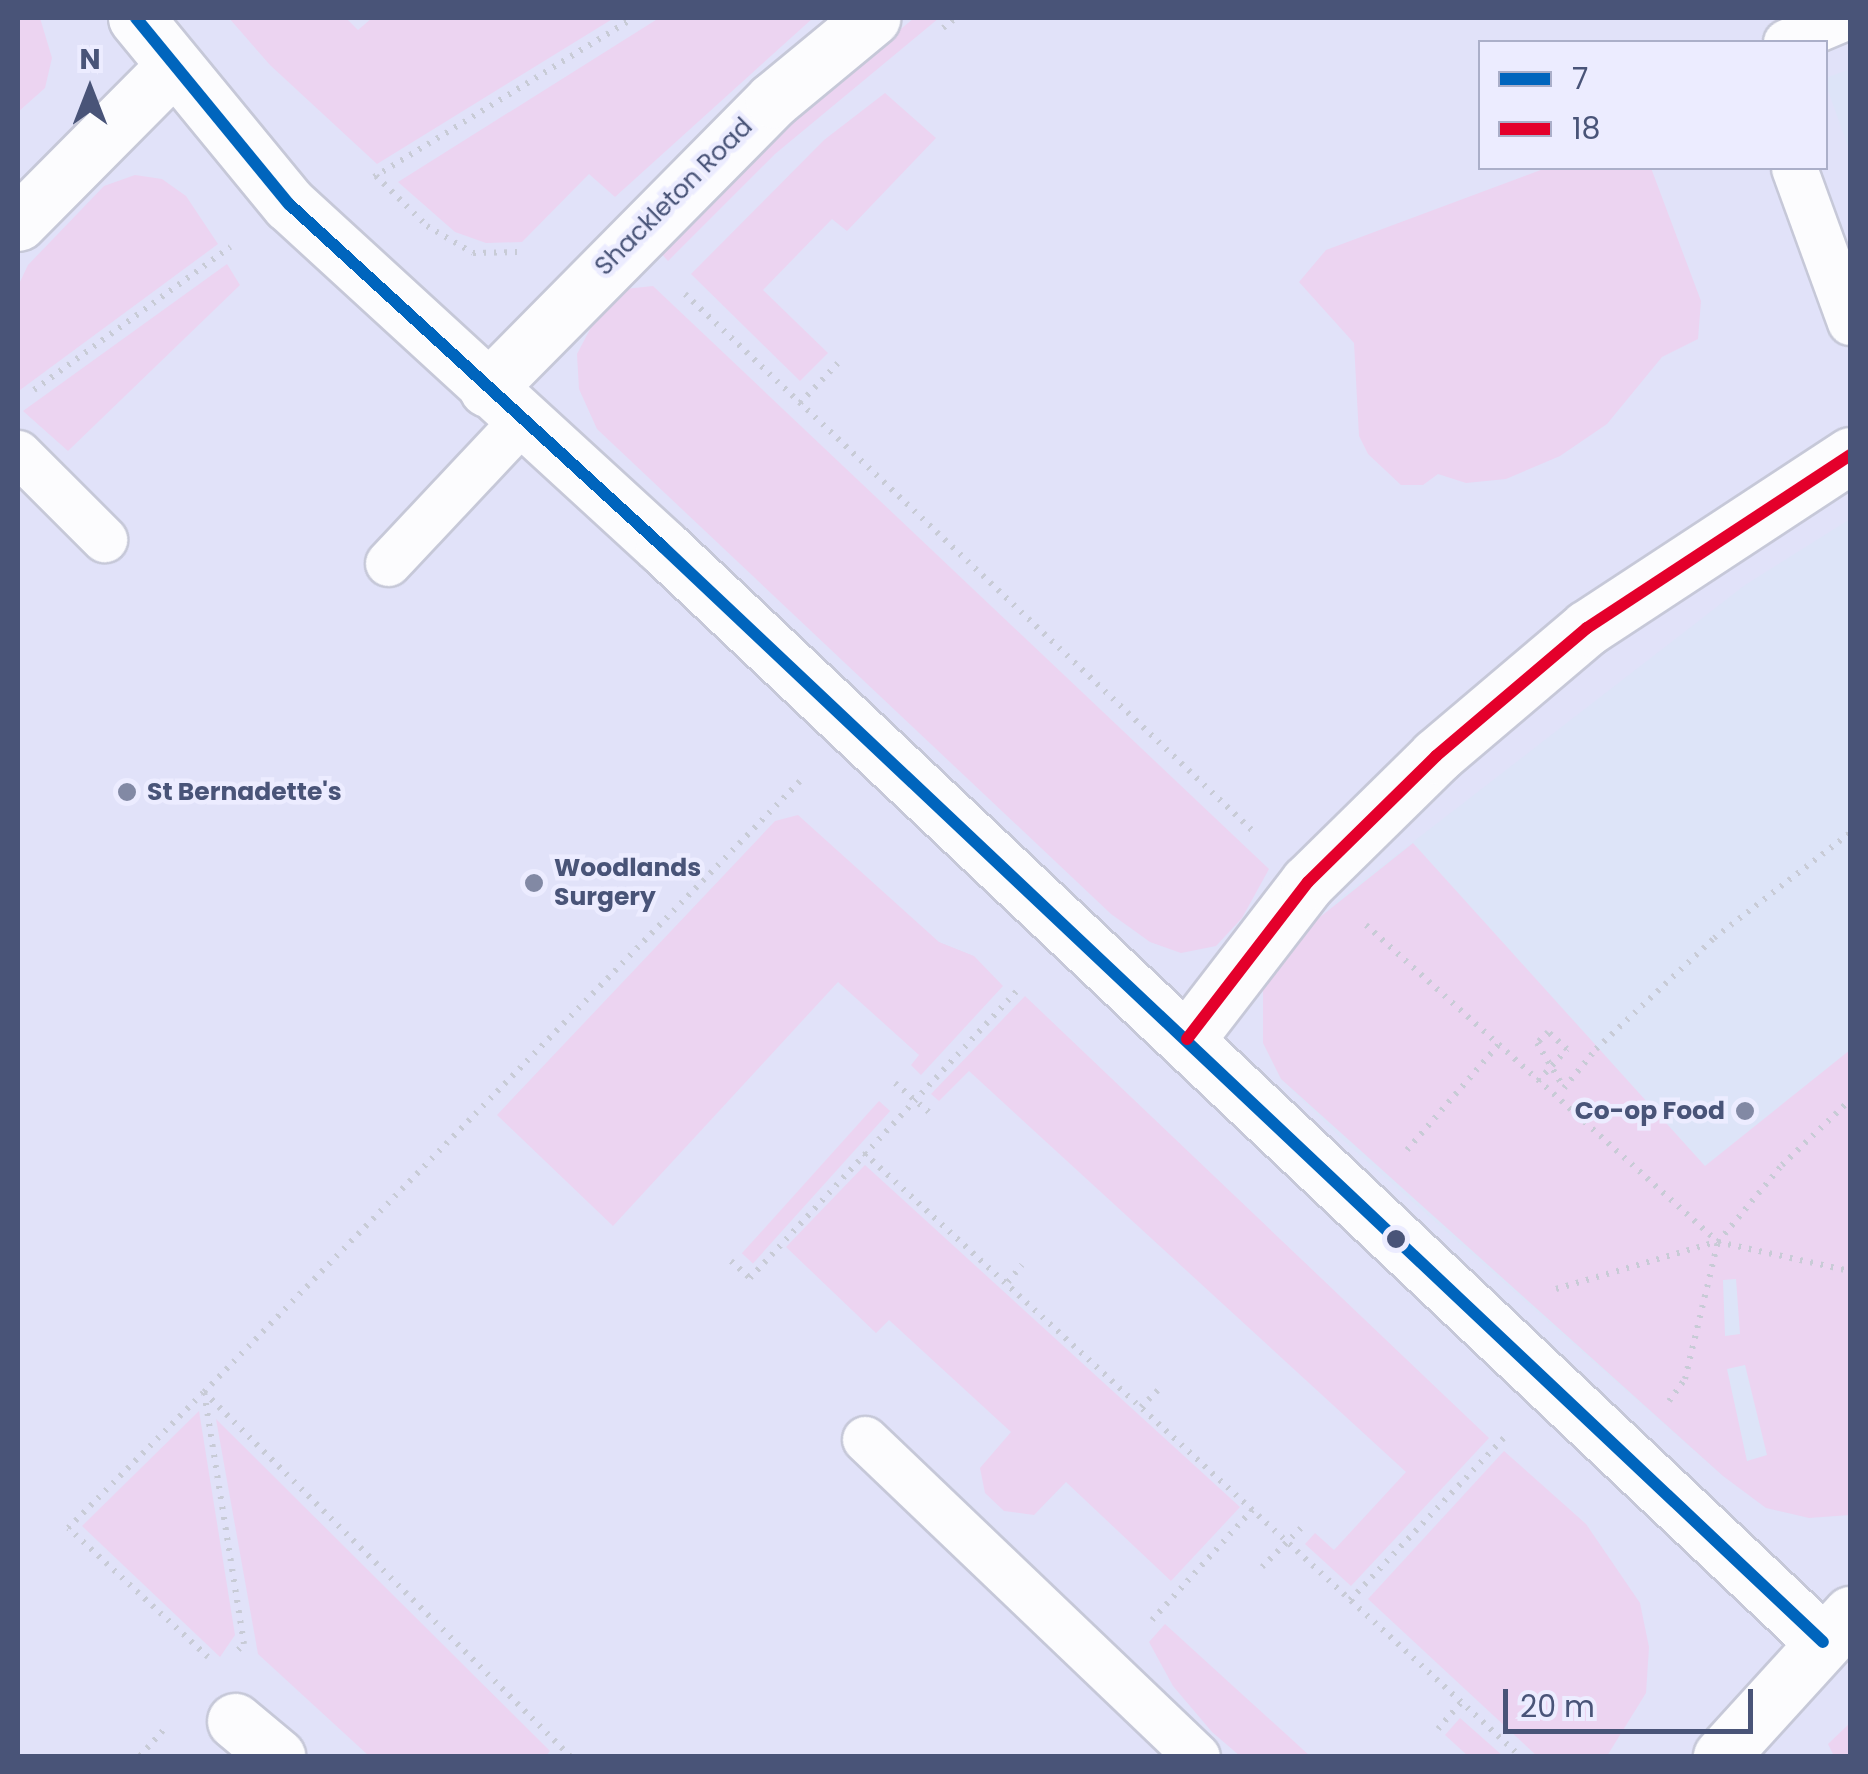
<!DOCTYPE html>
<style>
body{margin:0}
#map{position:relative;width:1868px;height:1774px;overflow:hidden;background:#ebebf7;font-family:Poppins,sans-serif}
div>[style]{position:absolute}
.residential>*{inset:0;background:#e1e2f9}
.commercial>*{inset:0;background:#dde4f8}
.green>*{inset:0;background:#ecd4f1;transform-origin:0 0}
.path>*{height:6px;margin-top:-3px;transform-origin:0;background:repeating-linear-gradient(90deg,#c8cbd6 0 2.5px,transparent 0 10.5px)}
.roads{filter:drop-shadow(2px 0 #c6c8d8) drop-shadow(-2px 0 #c6c8d8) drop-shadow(0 2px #c6c8d8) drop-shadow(0 -2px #c6c8d8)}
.lane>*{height:45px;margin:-22.5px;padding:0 22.5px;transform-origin:22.5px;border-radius:22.5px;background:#fcfcfe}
.street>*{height:55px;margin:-27.5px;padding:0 27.5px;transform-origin:27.5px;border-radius:27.5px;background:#fcfcfe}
.secondary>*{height:55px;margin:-27.5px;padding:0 27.5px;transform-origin:27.5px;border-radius:27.5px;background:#fcfcfe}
.path-bridge>*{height:6px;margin-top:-3px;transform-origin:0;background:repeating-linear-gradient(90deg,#c8cbd6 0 2.5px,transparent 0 10.5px)}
.bus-1>*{height:12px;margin:-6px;padding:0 6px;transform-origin:6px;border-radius:6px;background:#0065bd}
.bus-2>*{height:12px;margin:-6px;padding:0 6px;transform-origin:6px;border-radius:6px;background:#e4002b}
.dots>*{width:28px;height:28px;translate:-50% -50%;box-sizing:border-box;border:5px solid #ececff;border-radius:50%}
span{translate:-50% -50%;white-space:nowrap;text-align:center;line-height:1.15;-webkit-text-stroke:9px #ececff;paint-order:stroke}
.street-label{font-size:25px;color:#495478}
.poi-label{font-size:25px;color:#495478;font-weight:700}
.left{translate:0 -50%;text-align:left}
.right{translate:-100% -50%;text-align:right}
.frame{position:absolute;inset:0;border:20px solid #495478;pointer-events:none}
.legend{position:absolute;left:1478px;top:40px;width:350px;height:130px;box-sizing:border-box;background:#ececff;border:2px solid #abafc9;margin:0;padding:12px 18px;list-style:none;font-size:30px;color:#495478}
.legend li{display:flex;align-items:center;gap:20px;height:50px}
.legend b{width:50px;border:2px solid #abafc9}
.north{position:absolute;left:40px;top:40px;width:100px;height:100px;-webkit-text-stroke:8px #ececff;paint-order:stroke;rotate:0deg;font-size:28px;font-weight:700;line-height:40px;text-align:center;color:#495478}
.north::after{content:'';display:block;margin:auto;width:35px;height:45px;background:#495478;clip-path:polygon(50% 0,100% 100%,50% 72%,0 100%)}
.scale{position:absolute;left:1503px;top:1689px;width:250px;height:45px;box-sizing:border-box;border:5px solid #495478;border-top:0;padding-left:12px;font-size:30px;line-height:35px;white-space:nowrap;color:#495478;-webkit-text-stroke:8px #ececff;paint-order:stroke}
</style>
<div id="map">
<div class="residential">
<div style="clip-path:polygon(evenodd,18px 18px,1850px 18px,1850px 1756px,18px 1756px,18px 18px,1480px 42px,1826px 42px,1826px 168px,1480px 168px,1480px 42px)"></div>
</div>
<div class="commercial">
<div style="clip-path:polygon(1850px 69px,1850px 152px,1826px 85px,1826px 78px)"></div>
<div style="clip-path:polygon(1850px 519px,1850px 1515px,1809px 1518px,1766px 1508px,1723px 1476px,1345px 1142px,1281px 1079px,1263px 1043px,1263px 988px,1338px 900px,1745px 585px)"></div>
</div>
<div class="green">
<div style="clip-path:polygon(18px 18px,40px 18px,52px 58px,45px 88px,18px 112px)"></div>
<div style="clip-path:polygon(229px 18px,346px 18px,358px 30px,372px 18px,614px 18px,377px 164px,270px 65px)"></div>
<div style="clip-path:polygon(659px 18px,813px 18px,615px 197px,589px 174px,522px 242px,486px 243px,455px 232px,398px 182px)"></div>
<div style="clip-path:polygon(914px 18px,939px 18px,775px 154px,668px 261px,658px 250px,765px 143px)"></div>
<div style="clip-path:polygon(885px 93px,936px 138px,847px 231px,832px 219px,763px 290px,828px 353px,800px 381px,691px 274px,824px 140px)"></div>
<div style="clip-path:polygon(1546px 168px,1651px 168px,1701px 301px,1698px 339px,1662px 357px,1607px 424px,1560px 456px,1506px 479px,1466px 483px,1438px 474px,1423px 485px,1401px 485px,1368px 454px,1359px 436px,1354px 343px,1299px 282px,1326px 250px)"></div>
<div style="clip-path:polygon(135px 175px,162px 179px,186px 196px,218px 244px,20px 390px,18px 286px,28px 265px,104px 186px)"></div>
<div style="clip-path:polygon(227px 264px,240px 285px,68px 451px,23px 411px)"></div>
<div style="clip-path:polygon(653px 286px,1269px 869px,1242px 918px,1216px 946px,1181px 953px,1150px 942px,1111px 914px,597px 429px,579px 389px,577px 354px,598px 314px,625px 289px)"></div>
<div style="clip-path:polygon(798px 815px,939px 942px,974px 956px,1003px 986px,921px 1075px,911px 1065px,919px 1055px,838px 982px,613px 1226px,497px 1115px,775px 821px)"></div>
<div style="clip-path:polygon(evenodd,1413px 843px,1705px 1166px,1850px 1050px,1850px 1515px,1809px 1518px,1766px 1508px,1723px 1476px,1281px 1079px,1263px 1043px,1263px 988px,1315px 921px,1413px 843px,1736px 1279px,1740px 1334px,1725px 1336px,1723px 1280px,1736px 1279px,1413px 843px,1745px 1365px,1767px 1455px,1747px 1461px,1727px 1369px,1745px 1365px)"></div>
<div style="clip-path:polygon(1025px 996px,1489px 1438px,1351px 1586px,1305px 1544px,1315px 1533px,1334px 1550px,1406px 1472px,969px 1071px,939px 1101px,931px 1094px)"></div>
<div style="left:879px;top:1101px;width:15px;height:205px;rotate:42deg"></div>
<div style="clip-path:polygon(865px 1165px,1240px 1507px,1171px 1581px,1066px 1482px,1034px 1515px,1004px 1511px,985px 1493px,980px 1468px,1011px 1432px,889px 1320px,876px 1333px,786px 1247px)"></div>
<div style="clip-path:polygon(199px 1411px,235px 1635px,220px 1657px,82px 1526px)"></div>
<div style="clip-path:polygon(216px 1419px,550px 1751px,546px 1756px,369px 1756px,258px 1654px)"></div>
<div style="clip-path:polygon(1504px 1451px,1586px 1524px,1640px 1603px,1649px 1647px,1646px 1693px,1607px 1756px,1537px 1756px,1368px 1599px)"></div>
<div style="clip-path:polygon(1165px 1624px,1310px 1756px,1240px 1756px,1212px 1732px,1173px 1686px,1149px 1642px)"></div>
<div style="clip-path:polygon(1460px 1718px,1503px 1756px,1468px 1756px,1445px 1735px)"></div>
<div style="clip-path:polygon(1850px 1723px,1850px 1756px,1834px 1756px,1828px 1744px)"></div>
</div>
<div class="path">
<div style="left:943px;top:28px;width:16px;rotate:-38deg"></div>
<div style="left:376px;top:176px;width:71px;rotate:44.4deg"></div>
<div style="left:427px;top:226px;width:53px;rotate:30.4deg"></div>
<div style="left:473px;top:253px;width:44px;rotate:-1.3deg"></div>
<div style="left:374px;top:177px;width:304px;rotate:-31.5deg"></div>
<div style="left:685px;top:294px;width:787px;rotate:43.4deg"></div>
<div style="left:34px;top:390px;width:243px;rotate:-36.1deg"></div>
<div style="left:800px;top:403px;width:55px;rotate:-46.5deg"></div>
<div style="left:1366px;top:925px;width:474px;rotate:42deg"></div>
<div style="left:1718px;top:1242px;width:135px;rotate:12.4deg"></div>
<div style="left:1596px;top:1049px;width:162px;rotate:-43.2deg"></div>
<div style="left:1714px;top:938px;width:172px;rotate:-37.7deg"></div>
<div style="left:1538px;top:1081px;width:43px;rotate:-47.8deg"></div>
<div style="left:895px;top:1083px;width:46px;rotate:40.6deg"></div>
<div style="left:1407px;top:1150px;width:140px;rotate:-49deg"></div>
<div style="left:864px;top:1153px;width:891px;rotate:42.59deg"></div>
<div style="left:731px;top:1261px;width:25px;rotate:42deg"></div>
<div style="left:750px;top:1278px;width:398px;rotate:-47.1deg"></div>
<div style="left:1008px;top:1282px;width:22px;rotate:-51deg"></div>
<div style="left:1556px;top:1289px;width:167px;rotate:-16.4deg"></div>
<div style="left:1669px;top:1401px;width:27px;rotate:-54deg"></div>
<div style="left:1685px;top:1379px;width:141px;rotate:-76.5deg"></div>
<div style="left:1718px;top:1242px;width:100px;rotate:-50.3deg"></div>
<div style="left:1782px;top:1165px;width:94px;rotate:-43.7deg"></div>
<div style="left:1141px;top:1407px;width:24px;rotate:-45deg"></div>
<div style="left:1262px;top:1567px;width:61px;rotate:-45deg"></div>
<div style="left:1350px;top:1600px;width:224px;rotate:-46.5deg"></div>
<div style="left:1152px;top:1620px;width:149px;rotate:-47.7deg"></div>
<div style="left:238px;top:1650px;width:8px;rotate:-45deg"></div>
<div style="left:244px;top:1644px;width:255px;rotate:-99deg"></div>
<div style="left:204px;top:1392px;width:858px;rotate:-45.71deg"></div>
<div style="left:208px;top:1657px;width:190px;rotate:-137.3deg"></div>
<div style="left:68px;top:1528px;width:192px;rotate:-45deg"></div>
<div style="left:204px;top:1392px;width:516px;rotate:44.84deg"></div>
<div style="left:1438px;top:1729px;width:35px;rotate:-49deg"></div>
<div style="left:140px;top:1756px;width:36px;rotate:-48deg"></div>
</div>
<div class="roads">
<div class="lane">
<div style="left:1786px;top:42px;width:62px;rotate:-22.8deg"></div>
<div style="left:1794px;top:168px;width:164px;rotate:70deg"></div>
<div style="left:18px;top:453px;width:122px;rotate:45deg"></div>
<div style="left:388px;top:563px;width:199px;rotate:-46.8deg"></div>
<div style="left:865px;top:1439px;width:459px;rotate:43.7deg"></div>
</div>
<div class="street">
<div style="left:18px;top:223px;width:220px;rotate:-45.2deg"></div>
<div style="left:487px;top:389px;width:407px;rotate:-45.3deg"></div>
<div style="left:773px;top:100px;width:129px;rotate:-39.6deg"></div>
<div style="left:1187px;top:1039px;width:198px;rotate:-52.4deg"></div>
<div style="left:1308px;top:882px;width:180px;rotate:-44.5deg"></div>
<div style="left:1436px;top:756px;width:198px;rotate:-40.3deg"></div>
<div style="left:1587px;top:628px;width:315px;rotate:-33.3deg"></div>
<div style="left:235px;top:1721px;width:55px;rotate:39.8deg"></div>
</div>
<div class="secondary">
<div style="left:136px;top:18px;width:241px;rotate:50.6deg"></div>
<div style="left:289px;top:204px;width:507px;rotate:42.52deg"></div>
<div style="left:663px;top:547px;width:1595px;rotate:43.35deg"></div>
<div style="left:1721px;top:1756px;width:192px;rotate:-47.7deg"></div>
</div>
</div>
<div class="path-bridge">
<div style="left:1567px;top:1049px;width:25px;rotate:-138deg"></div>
<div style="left:1548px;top:1032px;width:16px;rotate:135deg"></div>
<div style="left:1537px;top:1043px;width:52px;rotate:59deg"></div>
<div style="left:1564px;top:1088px;width:50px;rotate:-50.6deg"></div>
</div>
<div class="bus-1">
<div style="left:136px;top:18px;width:241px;rotate:50.6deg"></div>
<div style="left:289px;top:204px;width:507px;rotate:42.52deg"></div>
<div style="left:663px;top:547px;width:1595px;rotate:43.35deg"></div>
</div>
<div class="bus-2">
<div style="left:1187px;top:1039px;width:198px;rotate:-52.4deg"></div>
<div style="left:1308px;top:882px;width:180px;rotate:-44.5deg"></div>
<div style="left:1436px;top:756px;width:198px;rotate:-40.3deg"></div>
<div style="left:1587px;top:628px;width:315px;rotate:-33.3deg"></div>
</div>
<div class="dots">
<div style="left:127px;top:792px;background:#8289a4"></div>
<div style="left:534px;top:883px;background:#8289a4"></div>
<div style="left:1745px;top:1111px;background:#8289a4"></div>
<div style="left:1396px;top:1239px;background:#495478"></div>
</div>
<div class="street-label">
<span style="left:674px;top:197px;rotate:-45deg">Shackleton Road</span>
</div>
<div class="poi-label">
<span class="left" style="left:147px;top:792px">St Bernadette's</span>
<span class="left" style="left:554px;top:883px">Woodlands<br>Surgery</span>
<span class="right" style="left:1725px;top:1111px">Co-op Food</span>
</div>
<div class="frame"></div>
<ul class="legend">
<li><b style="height:12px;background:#0065bd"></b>7</li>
<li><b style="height:12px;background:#e4002b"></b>18</li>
</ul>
<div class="north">N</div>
<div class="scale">20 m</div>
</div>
